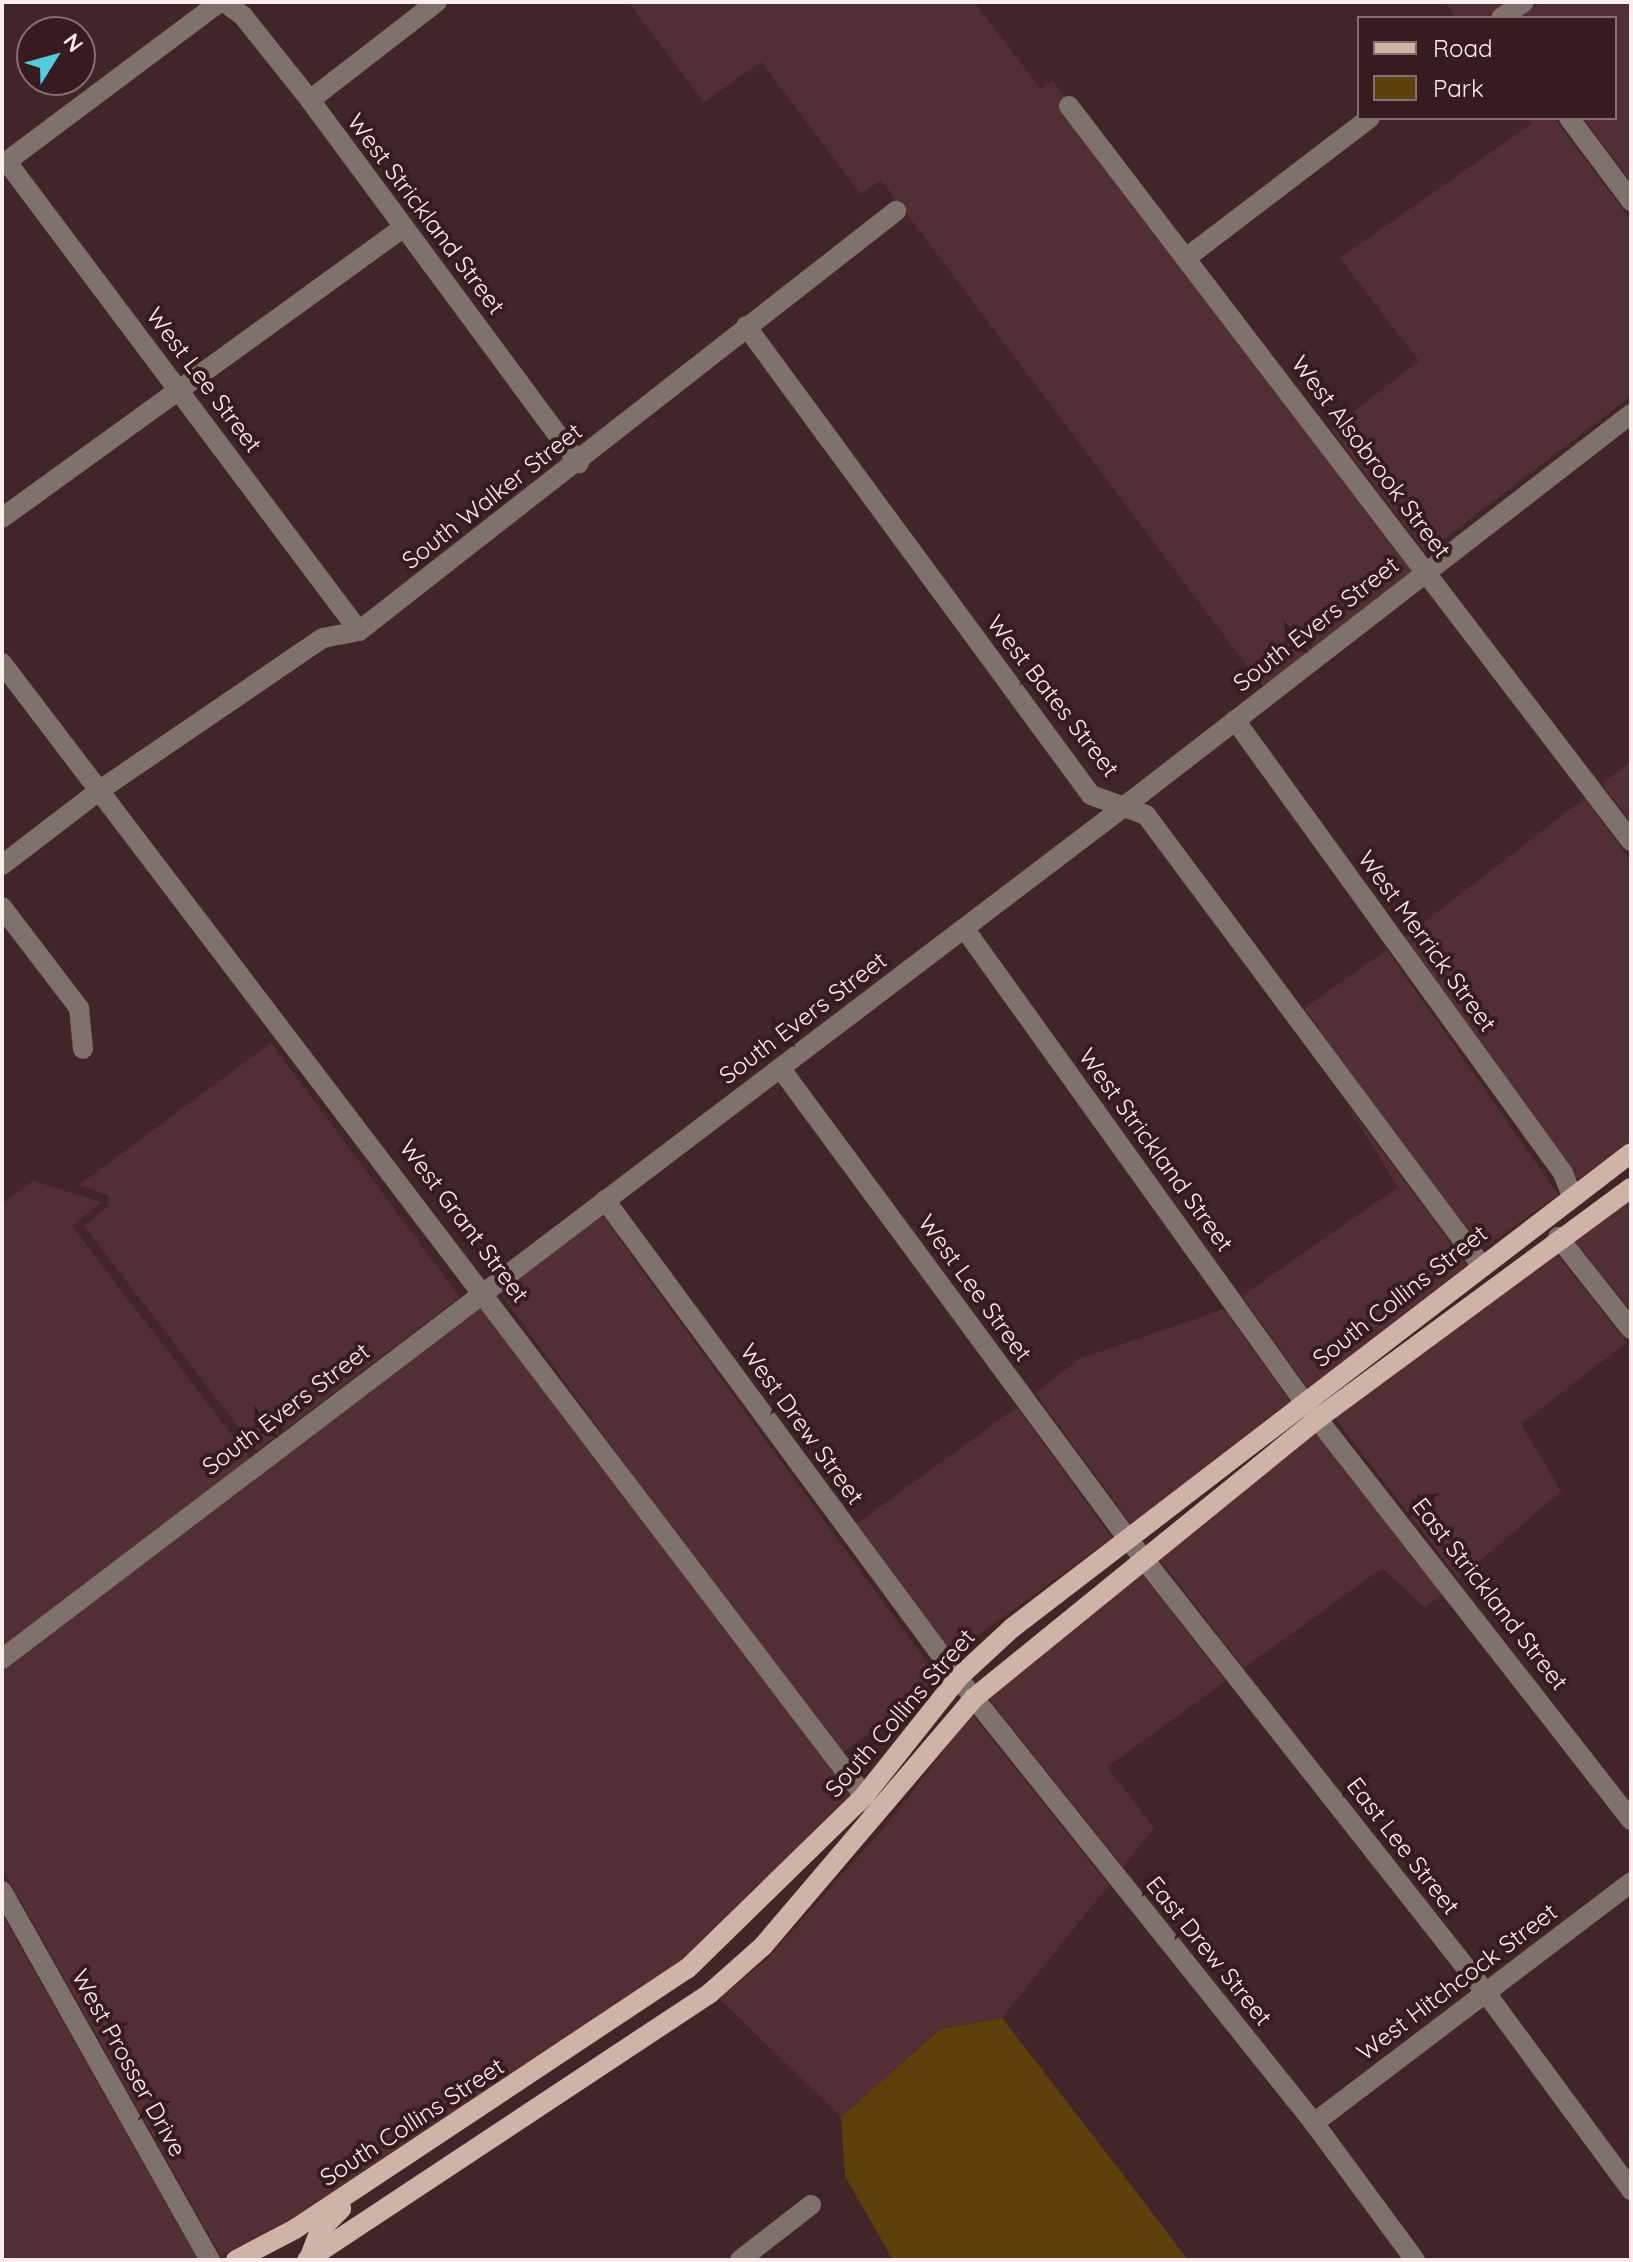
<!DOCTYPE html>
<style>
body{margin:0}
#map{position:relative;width:1633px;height:2262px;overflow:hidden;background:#422529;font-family:Quicksand,sans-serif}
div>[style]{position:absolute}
.built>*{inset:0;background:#522f34;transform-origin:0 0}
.green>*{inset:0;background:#5e400d}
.minor>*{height:20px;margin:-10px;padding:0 10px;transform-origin:10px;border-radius:10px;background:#7f716b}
.major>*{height:20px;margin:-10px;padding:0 10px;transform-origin:10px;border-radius:10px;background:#d0b3a7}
span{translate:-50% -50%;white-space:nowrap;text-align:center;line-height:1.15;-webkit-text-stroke:8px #371b1f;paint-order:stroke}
.street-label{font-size:24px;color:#fdedef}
.frame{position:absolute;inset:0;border:4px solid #fdedef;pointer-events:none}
.legend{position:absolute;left:1357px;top:16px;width:260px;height:104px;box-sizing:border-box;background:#371b1f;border:2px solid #866f72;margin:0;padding:10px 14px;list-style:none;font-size:24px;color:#fdedef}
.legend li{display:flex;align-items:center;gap:16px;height:40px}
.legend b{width:40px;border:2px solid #866f72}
.north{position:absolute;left:16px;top:16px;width:80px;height:80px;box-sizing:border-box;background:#371b1f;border:2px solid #866f72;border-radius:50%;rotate:53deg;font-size:22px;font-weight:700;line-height:32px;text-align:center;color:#fdedef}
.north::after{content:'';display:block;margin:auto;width:28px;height:36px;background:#54cadd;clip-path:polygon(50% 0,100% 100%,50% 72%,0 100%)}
</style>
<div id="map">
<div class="built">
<div style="clip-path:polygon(628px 2px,974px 2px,1041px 89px,1052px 80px,1426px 572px,1267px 692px,881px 180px,861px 194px,761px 62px,704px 102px)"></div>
<div style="clip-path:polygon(1445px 2px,1506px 2px,1485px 18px,1456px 18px)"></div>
<div style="clip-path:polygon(1541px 2px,1631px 2px,1631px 182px,1583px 118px,1615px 118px,1615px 18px,1519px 18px)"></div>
<div style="clip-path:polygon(1528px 118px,1554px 118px,1631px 220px,1631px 396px,1426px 553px,1331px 429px,1419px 361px,1340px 258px,1531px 124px)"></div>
<div style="clip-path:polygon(1631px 761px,1631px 822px,1602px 784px)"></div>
<div style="clip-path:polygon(1585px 798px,1631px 861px,1631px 1140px,1577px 1180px,1405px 937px)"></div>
<div style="left:1387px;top:950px;width:299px;height:101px;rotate:55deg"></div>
<div style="clip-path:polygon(271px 1043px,460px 1297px,257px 1451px,84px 1226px,108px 1206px,109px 1196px,79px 1185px)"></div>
<div style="clip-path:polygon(1346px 1103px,1467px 1265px,1308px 1388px,1242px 1296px,1398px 1187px)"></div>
<div style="clip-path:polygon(33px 1181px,101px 1202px,72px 1226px,255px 1465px,2px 1659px,2px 1204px)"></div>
<div style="clip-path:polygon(1631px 1200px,1631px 1311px,1573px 1239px)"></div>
<div style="left:602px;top:1215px;width:576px;height:128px;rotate:54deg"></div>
<div style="clip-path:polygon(1555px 1252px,1627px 1342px,1521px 1424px,1561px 1491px,1459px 1579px,1335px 1418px)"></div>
<div style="clip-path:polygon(482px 1306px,850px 1795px,680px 1961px,290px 2220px,221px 2256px,2px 1868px,2px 1672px)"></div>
<div style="clip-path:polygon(1224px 1309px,1290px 1401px,1131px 1524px,1035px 1393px,1079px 1359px)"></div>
<div style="left:1017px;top:1407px;width:162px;height:198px;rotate:54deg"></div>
<div style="clip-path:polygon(1317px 1432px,1442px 1594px,1425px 1608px,1382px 1568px,1244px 1668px,1160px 1560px)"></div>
<div style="clip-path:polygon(1142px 1574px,1226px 1681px,1107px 1767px,1154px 1828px,1123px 1867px,989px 1699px)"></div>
<div style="clip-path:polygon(972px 1714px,1109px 1885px,1002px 2018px,939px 2029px,841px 2117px,719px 1998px,767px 1959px,893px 1817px)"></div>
<div style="clip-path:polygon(2px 1914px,198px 2260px,2px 2260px)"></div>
</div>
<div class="green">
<div style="clip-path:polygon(1002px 2018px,1121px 2172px,1188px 2260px,893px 2260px,845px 2176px,841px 2117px,940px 2029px)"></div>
</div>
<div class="minor">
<div style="left:224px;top:2px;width:24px;rotate:36deg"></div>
<div style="left:243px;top:16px;width:107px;rotate:51.4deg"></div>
<div style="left:310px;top:100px;width:452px;rotate:53.5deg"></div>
<div style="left:1501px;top:18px;width:28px;rotate:-35deg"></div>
<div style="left:310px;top:100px;width:160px;rotate:-37.7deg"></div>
<div style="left:1069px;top:106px;width:925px;rotate:52.6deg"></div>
<div style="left:1569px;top:118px;width:104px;rotate:53.2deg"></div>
<div style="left:7px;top:162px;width:586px;rotate:53.11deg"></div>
<div style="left:2px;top:165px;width:272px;rotate:-36.8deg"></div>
<div style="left:1186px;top:258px;width:231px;rotate:-37.3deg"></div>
<div style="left:746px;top:326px;width:582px;rotate:53.66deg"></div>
<div style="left:1091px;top:795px;width:59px;rotate:20deg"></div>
<div style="left:1146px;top:815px;width:562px;rotate:53.31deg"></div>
<div style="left:2px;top:518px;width:496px;rotate:-35.9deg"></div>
<div style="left:2px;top:663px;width:1440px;rotate:52.73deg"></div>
<div style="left:1235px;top:720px;width:559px;rotate:54.09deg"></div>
<div style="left:1563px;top:1173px;width:26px;rotate:69deg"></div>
<div style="left:2px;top:865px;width:123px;rotate:-37.4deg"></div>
<div style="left:100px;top:790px;width:270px;rotate:-34.3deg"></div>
<div style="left:323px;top:638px;width:37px;rotate:-11deg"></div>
<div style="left:359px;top:631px;width:682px;rotate:-38.03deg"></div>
<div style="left:2px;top:907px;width:127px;rotate:52.7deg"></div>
<div style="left:79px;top:1008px;width:41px;rotate:84.4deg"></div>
<div style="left:964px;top:928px;width:585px;rotate:54.33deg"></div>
<div style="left:1305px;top:1403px;width:529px;rotate:51.98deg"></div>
<div style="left:781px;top:1069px;width:584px;rotate:53.56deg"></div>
<div style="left:1128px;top:1539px;width:578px;rotate:51.74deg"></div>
<div style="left:1486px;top:1993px;width:245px;rotate:53.6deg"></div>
<div style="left:605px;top:1200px;width:594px;rotate:53.55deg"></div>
<div style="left:958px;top:1678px;width:570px;rotate:51.34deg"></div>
<div style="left:1314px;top:2123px;width:170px;rotate:53.6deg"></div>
<div style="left:1558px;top:1237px;width:117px;rotate:51.6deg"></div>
<div style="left:2px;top:1659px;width:1405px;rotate:-37.22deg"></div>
<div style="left:1121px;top:809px;width:645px;rotate:-37.76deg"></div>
<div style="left:2px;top:1891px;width:424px;rotate:60.6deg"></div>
<div style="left:1314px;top:2123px;width:398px;rotate:-37.2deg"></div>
<div style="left:740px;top:2260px;width:90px;rotate:-37.8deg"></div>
</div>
<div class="major">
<div style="left:309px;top:2259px;width:31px;rotate:-69deg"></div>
<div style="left:320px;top:2230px;width:30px;rotate:-45deg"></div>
<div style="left:236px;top:2260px;width:67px;rotate:-27.7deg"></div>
<div style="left:295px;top:2229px;width:470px;rotate:-33.6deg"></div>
<div style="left:687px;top:1969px;width:249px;rotate:-44.3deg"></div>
<div style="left:865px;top:1795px;width:149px;rotate:-51.5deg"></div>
<div style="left:958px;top:1678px;width:74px;rotate:-42.8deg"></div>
<div style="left:1012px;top:1628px;width:780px;rotate:-37.5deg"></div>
<div style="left:307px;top:2260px;width:482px;rotate:-33.5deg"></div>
<div style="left:709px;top:1994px;width:72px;rotate:-41.6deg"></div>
<div style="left:763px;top:1946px;width:326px;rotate:-49.6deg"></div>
<div style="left:974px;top:1698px;width:446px;rotate:-39.1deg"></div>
<div style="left:1320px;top:1417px;width:386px;rotate:-36.4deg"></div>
</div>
<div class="street-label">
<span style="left:426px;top:214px;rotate:53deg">West Strickland Street</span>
<span style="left:204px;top:380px;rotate:53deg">West Lee Street</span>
<span style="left:1371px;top:457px;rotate:53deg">West Alsobrook Street</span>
<span style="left:492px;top:496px;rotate:-38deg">South Walker Street</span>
<span style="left:1316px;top:624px;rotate:-38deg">South Evers Street</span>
<span style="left:1053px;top:696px;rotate:52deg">West Bates Street</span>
<span style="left:1427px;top:941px;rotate:54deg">West Merrick Street</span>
<span style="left:803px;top:1018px;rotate:-37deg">South Evers Street</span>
<span style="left:1156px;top:1150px;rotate:54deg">West Strickland Street</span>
<span style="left:464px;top:1221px;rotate:53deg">West Grant Street</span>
<span style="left:975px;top:1288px;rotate:54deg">West Lee Street</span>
<span style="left:1400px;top:1296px;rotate:-38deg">South Collins Street</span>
<span style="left:286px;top:1409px;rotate:-37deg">South Evers Street</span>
<span style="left:802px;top:1424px;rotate:54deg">West Drew Street</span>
<span style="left:1490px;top:1594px;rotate:52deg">East Strickland Street</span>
<span style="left:900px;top:1713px;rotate:-49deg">South Collins Street</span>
<span style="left:1403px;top:1846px;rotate:52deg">East Lee Street</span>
<span style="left:1209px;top:1951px;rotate:51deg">East Drew Street</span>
<span style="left:1457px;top:1982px;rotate:-37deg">West Hitchcock Street</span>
<span style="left:129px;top:2063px;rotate:61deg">West Prosser Drive</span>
<span style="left:412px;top:2122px;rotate:-33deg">South Collins Street</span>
</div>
<div class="frame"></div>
<ul class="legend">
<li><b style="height:10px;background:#d0b3a7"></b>Road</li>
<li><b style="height:22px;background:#5e400d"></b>Park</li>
</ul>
<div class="north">N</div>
</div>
